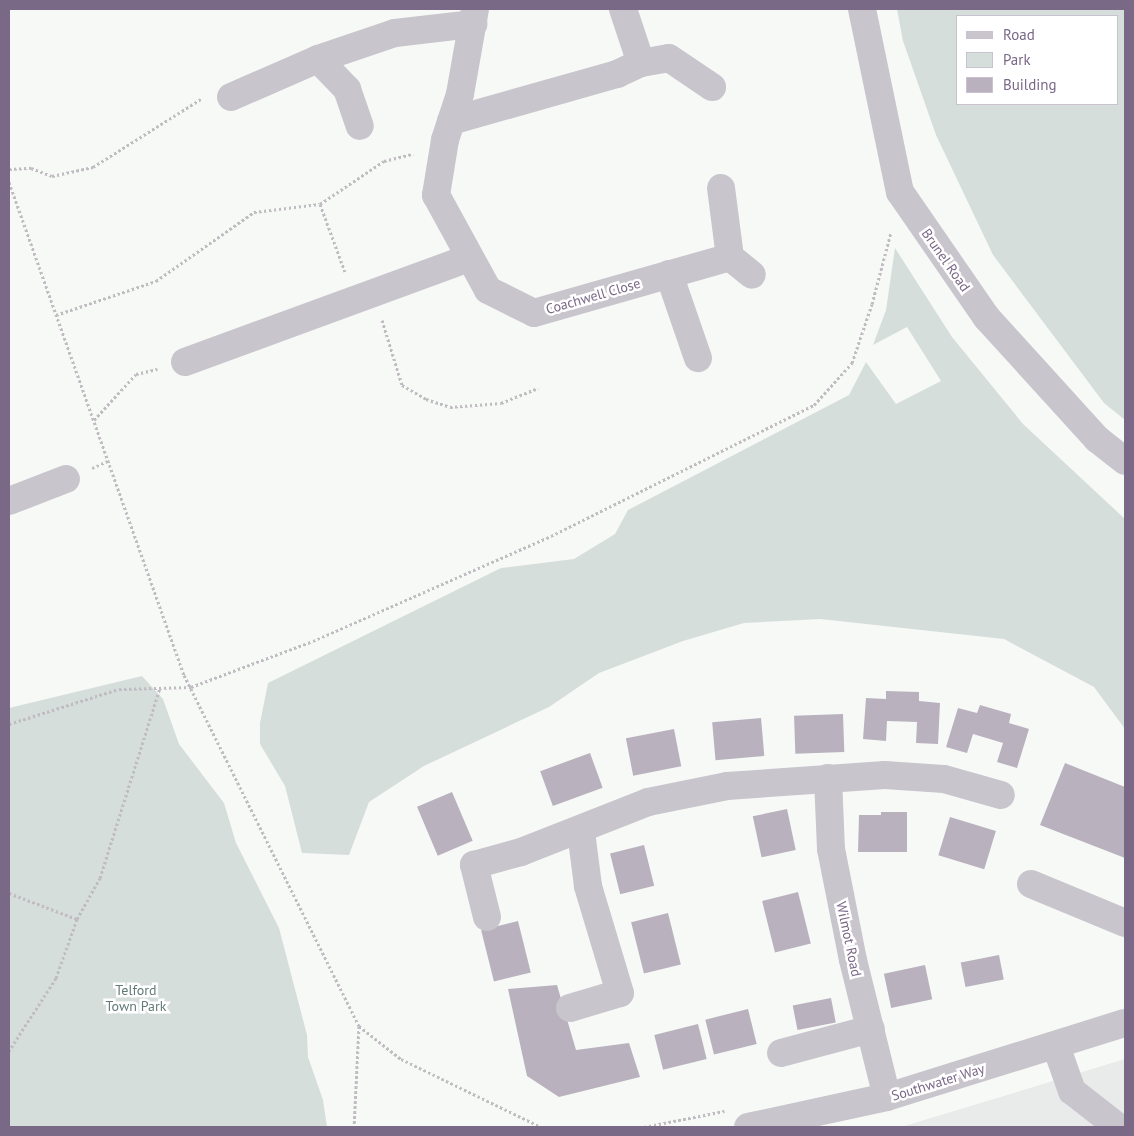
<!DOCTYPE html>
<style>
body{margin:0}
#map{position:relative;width:1134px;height:1136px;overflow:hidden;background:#f7f9f7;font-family:"PT Sans",sans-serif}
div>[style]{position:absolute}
.built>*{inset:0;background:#e9eaea}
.green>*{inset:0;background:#d6dedc}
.building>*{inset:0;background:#b9b2be;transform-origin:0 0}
.path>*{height:3px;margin-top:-1.5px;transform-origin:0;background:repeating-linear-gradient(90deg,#c0bcc2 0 2.5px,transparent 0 5px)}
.minor>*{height:28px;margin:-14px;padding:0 14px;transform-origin:14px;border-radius:14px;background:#c9c5cc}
span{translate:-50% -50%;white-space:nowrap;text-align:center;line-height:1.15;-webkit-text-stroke:5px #fff;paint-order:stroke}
.street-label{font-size:14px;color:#7a6887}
.park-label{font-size:14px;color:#637a78}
.frame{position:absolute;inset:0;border:10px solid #7a6887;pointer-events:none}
.legend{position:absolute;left:956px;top:15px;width:162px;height:90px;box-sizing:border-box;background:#fff;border:1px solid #cac3cf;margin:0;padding:6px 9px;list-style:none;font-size:15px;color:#7a6887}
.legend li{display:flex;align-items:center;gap:10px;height:25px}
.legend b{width:25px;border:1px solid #cac3cf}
</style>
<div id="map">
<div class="built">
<div style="clip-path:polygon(1125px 1059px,1125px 1127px,901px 1127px,1030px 1088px)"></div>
</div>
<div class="green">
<div style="clip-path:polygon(evenodd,897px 9px,1125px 9px,1125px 420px,1104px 403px,993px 255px,936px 135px,903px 41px,897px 9px,958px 16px,1118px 16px,1118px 104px,958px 104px,958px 16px)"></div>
<div style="clip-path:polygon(895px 248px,952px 337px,1023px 424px,1125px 519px,1125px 729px,1094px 687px,1004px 639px,820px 619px,744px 623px,683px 641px,599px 673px,549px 707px,424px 766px,369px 802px,349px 855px,302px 853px,285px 786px,260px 744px,260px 723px,268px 683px,501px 568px,574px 559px,615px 534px,628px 510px,849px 395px,866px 362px,896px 404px,941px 381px,907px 327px,873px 345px,886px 310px)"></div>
<div style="clip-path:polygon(142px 676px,163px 699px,179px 744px,224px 803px,236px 843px,279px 928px,307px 1035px,308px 1057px,323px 1100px,327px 1127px,9px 1127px,9px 708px)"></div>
</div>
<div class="building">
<div style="clip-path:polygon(886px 691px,919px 692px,919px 701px,940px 703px,938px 744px,916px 743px,917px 722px,887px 721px,886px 741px,863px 739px,866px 698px,886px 699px)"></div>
<div style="clip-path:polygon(980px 705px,1011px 714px,1009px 723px,1029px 729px,1017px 768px,997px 762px,1003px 743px,973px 734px,967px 753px,946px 747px,958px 708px,977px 713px)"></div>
<div style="left:843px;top:714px;width:38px;height:49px;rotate:88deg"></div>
<div style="left:761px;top:718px;width:38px;height:49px;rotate:85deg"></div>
<div style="left:674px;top:729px;width:38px;height:49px;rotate:79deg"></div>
<div style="left:590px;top:753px;width:37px;height:53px;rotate:70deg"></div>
<div style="clip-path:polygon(1065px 763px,1125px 787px,1125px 858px,1040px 825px)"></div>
<div style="left:452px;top:792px;width:53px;height:38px;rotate:67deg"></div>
<div style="left:787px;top:809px;width:42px;height:35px;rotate:78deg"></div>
<div style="clip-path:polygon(881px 812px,907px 812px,907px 852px,858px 852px,859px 815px,881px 815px)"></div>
<div style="left:950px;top:817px;width:48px;height:40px;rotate:17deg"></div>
<div style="left:644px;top:845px;width:42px;height:35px;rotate:76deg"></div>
<div style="left:798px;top:892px;width:53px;height:37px;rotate:76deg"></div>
<div style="left:668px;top:913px;width:53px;height:38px;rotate:76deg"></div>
<div style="left:518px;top:921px;width:53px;height:38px;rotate:76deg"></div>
<div style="left:999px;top:955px;width:25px;height:39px;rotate:79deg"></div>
<div style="left:925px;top:965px;width:35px;height:42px;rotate:78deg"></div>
<div style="clip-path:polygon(557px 985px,576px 1050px,629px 1043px,640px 1077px,559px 1097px,527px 1076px,508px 989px)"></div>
<div style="left:831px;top:998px;width:25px;height:39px;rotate:79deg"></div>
<div style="left:748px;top:1009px;width:36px;height:44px;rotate:76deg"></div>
<div style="left:698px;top:1024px;width:36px;height:45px;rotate:76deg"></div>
</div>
<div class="path">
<div style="left:9px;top:169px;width:22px;rotate:-3deg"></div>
<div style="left:31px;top:168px;width:22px;rotate:21deg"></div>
<div style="left:52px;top:176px;width:42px;rotate:-12.4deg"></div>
<div style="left:93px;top:167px;width:128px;rotate:-32.2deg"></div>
<div style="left:9px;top:182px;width:523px;rotate:70.46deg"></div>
<div style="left:184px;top:675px;width:392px;rotate:63.5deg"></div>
<div style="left:359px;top:1026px;width:101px;rotate:92.8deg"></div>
<div style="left:320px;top:204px;width:72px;rotate:69.8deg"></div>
<div style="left:56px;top:315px;width:106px;rotate:-18.8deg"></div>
<div style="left:156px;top:281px;width:120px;rotate:-35.1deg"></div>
<div style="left:254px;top:212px;width:66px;rotate:-6.9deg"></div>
<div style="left:320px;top:204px;width:77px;rotate:-33.9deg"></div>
<div style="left:384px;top:161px;width:30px;rotate:-14deg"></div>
<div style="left:382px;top:320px;width:68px;rotate:72.9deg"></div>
<div style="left:402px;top:385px;width:28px;rotate:30deg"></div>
<div style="left:426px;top:399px;width:25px;rotate:18deg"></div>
<div style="left:450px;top:407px;width:51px;rotate:-4.5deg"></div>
<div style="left:501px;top:403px;width:40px;rotate:-22deg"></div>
<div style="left:94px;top:420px;width:62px;rotate:-47.6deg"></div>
<div style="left:136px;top:374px;width:22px;rotate:-13deg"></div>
<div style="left:92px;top:468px;width:17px;rotate:-24deg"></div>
<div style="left:9px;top:724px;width:115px;rotate:-17.7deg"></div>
<div style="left:119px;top:689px;width:72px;rotate:-1.6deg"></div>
<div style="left:191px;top:687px;width:130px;rotate:-20.7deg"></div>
<div style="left:313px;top:641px;width:260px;rotate:-23.8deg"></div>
<div style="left:551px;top:536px;width:294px;rotate:-26.5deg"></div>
<div style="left:814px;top:405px;width:57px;rotate:-47.9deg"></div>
<div style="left:852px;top:363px;width:62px;rotate:-71.3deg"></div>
<div style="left:872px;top:304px;width:74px;rotate:-75.2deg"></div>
<div style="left:9px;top:893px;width:73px;rotate:20.9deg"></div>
<div style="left:77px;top:919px;width:63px;rotate:109.6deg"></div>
<div style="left:56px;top:978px;width:87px;rotate:122.8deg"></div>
<div style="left:77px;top:919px;width:47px;rotate:-60.7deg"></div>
<div style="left:100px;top:878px;width:199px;rotate:-72.5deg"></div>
<div style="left:359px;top:1026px;width:53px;rotate:38.2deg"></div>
<div style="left:401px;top:1059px;width:156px;rotate:25.9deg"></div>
<div style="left:644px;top:1127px;width:82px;rotate:-11.3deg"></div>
</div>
<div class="minor">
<div style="left:475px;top:9px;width:86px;rotate:100deg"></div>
<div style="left:460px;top:94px;width:48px;rotate:108.1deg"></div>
<div style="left:445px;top:140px;width:56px;rotate:99.3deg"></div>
<div style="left:436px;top:195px;width:108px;rotate:61.3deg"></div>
<div style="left:488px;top:290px;width:51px;rotate:26.6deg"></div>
<div style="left:534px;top:313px;width:204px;rotate:-15.9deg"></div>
<div style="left:623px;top:9px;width:57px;rotate:71.6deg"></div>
<div style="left:862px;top:9px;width:187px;rotate:78.3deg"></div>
<div style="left:900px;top:192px;width:153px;rotate:55.4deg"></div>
<div style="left:987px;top:318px;width:164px;rotate:47.7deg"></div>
<div style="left:1097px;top:439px;width:36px;rotate:38deg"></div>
<div style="left:318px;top:59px;width:42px;rotate:46deg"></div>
<div style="left:347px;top:89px;width:39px;rotate:71deg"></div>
<div style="left:231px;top:97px;width:95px;rotate:-23.6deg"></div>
<div style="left:318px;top:59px;width:81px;rotate:-18.7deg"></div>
<div style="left:395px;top:33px;width:79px;rotate:-6.6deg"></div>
<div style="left:451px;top:121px;width:173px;rotate:-15.8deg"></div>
<div style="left:617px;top:74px;width:26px;rotate:-25deg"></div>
<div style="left:641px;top:63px;width:28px;rotate:-10deg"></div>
<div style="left:669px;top:58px;width:52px;rotate:34deg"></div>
<div style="left:721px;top:188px;width:70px;rotate:82.6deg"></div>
<div style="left:730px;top:257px;width:28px;rotate:39deg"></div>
<div style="left:669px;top:274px;width:89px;rotate:71deg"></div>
<div style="left:185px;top:362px;width:302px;rotate:-20.1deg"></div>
<div style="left:9px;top:501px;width:61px;rotate:-21.1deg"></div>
<div style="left:828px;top:778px;width:71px;rotate:87.6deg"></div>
<div style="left:831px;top:849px;width:113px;rotate:78.8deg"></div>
<div style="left:853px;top:960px;width:141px;rotate:76.1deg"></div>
<div style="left:1031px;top:884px;width:102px;rotate:22.5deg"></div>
<div style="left:487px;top:917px;width:54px;rotate:-104deg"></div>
<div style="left:474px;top:865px;width:49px;rotate:-15.5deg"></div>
<div style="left:521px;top:852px;width:136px;rotate:-21.5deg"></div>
<div style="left:648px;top:802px;width:81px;rotate:-11.4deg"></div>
<div style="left:727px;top:786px;width:158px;rotate:-4deg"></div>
<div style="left:885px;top:775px;width:59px;rotate:3.9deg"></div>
<div style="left:944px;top:779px;width:59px;rotate:15.7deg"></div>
<div style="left:570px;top:1008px;width:52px;rotate:-16.7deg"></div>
<div style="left:620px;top:993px;width:112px;rotate:-106.7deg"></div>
<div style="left:588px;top:886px;width:55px;rotate:-97.3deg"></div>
<div style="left:1056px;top:1046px;width:48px;rotate:70.4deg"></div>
<div style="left:1072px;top:1091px;width:58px;rotate:38deg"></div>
<div style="left:781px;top:1053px;width:93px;rotate:-14.9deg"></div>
<div style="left:748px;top:1127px;width:142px;rotate:-12.2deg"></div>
<div style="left:887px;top:1097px;width:249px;rotate:-17.3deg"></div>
</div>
<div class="street-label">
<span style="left:946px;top:260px;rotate:55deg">Brunel Road</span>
<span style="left:593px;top:296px;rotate:-16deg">Coachwell Close</span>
<span style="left:849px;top:939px;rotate:78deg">Wilmot Road</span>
<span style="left:938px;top:1082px;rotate:-17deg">Southwater Way</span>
</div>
<div class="park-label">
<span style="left:136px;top:998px">Telford<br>Town Park</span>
</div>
<div class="frame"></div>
<ul class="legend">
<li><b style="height:6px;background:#c9c5cc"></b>Road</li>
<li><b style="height:14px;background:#d6dedc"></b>Park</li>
<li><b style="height:14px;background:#b9b2be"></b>Building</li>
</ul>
</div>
